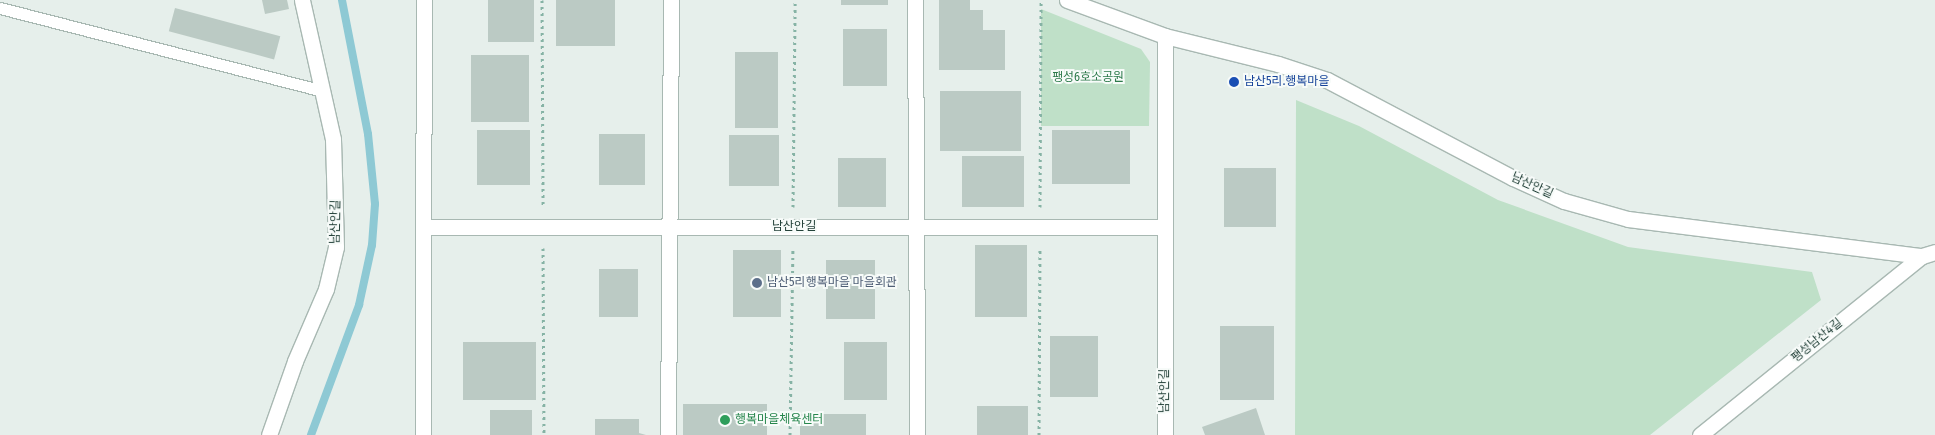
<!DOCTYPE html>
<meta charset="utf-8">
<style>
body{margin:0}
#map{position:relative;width:1935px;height:435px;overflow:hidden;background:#e6efeb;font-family:"Fira Sans Condensed","Noto Sans KR",sans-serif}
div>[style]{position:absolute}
.green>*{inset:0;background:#bfe0c8}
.stream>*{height:8px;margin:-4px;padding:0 4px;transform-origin:4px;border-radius:4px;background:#8ec9d4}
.building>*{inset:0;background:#bbcac4;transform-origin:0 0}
.path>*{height:3px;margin-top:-1.5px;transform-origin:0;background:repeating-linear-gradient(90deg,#86b3a5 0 2.5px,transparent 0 6.5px)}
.roads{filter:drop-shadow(1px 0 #a8b8b2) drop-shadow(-1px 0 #a8b8b2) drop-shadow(0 1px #a8b8b2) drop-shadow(0 -1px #a8b8b2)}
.service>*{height:11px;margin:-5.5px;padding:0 5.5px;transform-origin:5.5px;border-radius:5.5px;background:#fff}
.minor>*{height:15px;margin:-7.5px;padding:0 7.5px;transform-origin:7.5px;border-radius:7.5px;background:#fff}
.dots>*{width:14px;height:14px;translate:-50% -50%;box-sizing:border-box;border:2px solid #f7fbf9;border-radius:50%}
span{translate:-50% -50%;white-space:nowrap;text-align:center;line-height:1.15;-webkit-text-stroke:4px #f7fbf9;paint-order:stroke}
.park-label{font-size:12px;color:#2d7a4b}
.transit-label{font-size:12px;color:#164399}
.left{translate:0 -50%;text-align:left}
.street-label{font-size:12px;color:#24423a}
.service-label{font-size:12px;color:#4e5e75}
.leisure-label{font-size:12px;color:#27864d}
</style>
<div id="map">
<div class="green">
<div style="clip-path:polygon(1041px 9px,1141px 49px,1150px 62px,1149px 126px,1041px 126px)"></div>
<div style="clip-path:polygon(1296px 100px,1359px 126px,1498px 200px,1628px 247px,1812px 272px,1821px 300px,1650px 435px,1295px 435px)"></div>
</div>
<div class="stream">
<div style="left:311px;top:435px;width:139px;rotate:-69.7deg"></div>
<div style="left:359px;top:305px;width:61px;rotate:-77.8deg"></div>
<div style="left:372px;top:245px;width:41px;rotate:-85.8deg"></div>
<div style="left:375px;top:204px;width:70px;rotate:-95.7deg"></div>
<div style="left:368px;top:134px;width:136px;rotate:-101deg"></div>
</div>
<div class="building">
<div style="clip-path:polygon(262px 0,287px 0,289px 9px,265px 14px)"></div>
<div style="left:488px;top:0;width:46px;height:42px"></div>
<div style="left:556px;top:0;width:59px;height:46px"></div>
<div style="left:841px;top:0;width:47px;height:5px"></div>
<div style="clip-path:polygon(939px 0,970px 0,970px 10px,983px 10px,983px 30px,1005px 30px,1005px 70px,939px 70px)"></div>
<div style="left:175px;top:8px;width:109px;height:24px;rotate:15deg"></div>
<div style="left:843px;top:29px;width:44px;height:57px"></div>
<div style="left:735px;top:52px;width:43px;height:76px"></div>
<div style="left:471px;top:55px;width:58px;height:67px"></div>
<div style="left:940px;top:91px;width:81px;height:60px"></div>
<div style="left:477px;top:130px;width:53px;height:55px"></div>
<div style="left:1052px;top:130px;width:78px;height:54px"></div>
<div style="left:599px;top:134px;width:46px;height:51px"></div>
<div style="left:729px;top:135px;width:50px;height:51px"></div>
<div style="left:962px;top:156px;width:62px;height:51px"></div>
<div style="left:838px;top:158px;width:48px;height:49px"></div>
<div style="left:1224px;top:168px;width:52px;height:59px"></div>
<div style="left:975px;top:245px;width:52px;height:72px"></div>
<div style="left:733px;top:250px;width:48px;height:67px"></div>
<div style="left:826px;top:260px;width:49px;height:59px"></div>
<div style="left:599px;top:269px;width:39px;height:48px"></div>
<div style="left:1220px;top:326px;width:54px;height:74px"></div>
<div style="left:1050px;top:336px;width:48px;height:61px"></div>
<div style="left:463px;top:342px;width:73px;height:58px"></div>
<div style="left:844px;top:342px;width:43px;height:58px"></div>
<div style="left:767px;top:404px;width:31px;height:84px;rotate:90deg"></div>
<div style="left:977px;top:406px;width:51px;height:29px"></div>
<div style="clip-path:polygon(1256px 408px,1265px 435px,1205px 435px,1202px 427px)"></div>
<div style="left:490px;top:410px;width:42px;height:25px"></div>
<div style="left:800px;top:414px;width:66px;height:21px"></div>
<div style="clip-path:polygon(595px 419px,639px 419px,639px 433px,646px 435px,595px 435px)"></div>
</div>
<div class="path">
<div style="left:542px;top:0;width:207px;rotate:89.7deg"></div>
<div style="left:793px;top:207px;width:207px;rotate:-89.4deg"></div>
<div style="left:1040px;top:207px;width:207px;rotate:-89.7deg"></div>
<div style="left:543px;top:248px;width:187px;rotate:89.7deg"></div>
<div style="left:790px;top:435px;width:187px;rotate:-89.1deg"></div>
<div style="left:1039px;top:435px;width:187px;rotate:-89.7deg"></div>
</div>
<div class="roads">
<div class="service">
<div style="left:0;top:8px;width:330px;rotate:14.4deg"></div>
</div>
<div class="minor">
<div style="left:915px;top:0;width:435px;rotate:89.7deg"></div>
<div style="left:1067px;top:0;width:104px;rotate:20.2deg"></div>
<div style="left:1165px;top:36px;width:116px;rotate:13.9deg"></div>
<div style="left:1278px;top:64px;width:52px;rotate:18.1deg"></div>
<div style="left:1327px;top:80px;width:210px;rotate:27.8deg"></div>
<div style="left:1513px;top:178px;width:56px;rotate:24.3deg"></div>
<div style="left:1564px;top:201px;width:66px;rotate:15.7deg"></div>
<div style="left:1628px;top:219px;width:296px;rotate:7.2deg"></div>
<div style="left:424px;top:227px;width:741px"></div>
<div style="left:269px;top:435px;width:78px;rotate:-70.6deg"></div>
<div style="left:295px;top:361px;width:78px;rotate:-66.7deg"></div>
<div style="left:326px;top:289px;width:43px;rotate:-76.6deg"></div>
<div style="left:336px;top:247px;width:108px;rotate:-91.6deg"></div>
<div style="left:333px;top:139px;width:142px;rotate:-102.6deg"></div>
<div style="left:423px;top:435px;width:435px;rotate:-89.9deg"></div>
<div style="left:668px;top:435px;width:435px;rotate:-89.6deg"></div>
<div style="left:1165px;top:435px;width:399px;rotate:-90deg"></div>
<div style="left:1700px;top:435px;width:285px;rotate:-38.9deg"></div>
<div style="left:1922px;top:256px;width:14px;rotate:-17deg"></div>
</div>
</div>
<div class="dots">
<div style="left:1234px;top:82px;background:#1a4fb4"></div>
<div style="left:757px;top:283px;background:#5c6f8a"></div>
<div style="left:725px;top:420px;background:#2e9e5b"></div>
</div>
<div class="park-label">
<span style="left:1088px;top:78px">팽성6호소공원</span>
</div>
<div class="transit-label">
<span class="left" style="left:1244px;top:82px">남산5리.행복마을</span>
</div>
<div class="street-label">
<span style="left:1532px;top:186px;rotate:24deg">남산안길</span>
<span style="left:336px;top:222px;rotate:-89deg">남산안길</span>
<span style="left:794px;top:227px">남산안길</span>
<span style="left:1817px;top:341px;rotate:-39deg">팽성남산4길</span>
<span style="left:1165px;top:391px;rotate:-90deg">남산안길</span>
</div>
<div class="service-label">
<span class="left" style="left:767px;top:283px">남산5리행복마을 마을회관</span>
</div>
<div class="leisure-label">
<span class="left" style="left:735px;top:420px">행복마을체육센터</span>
</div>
</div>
